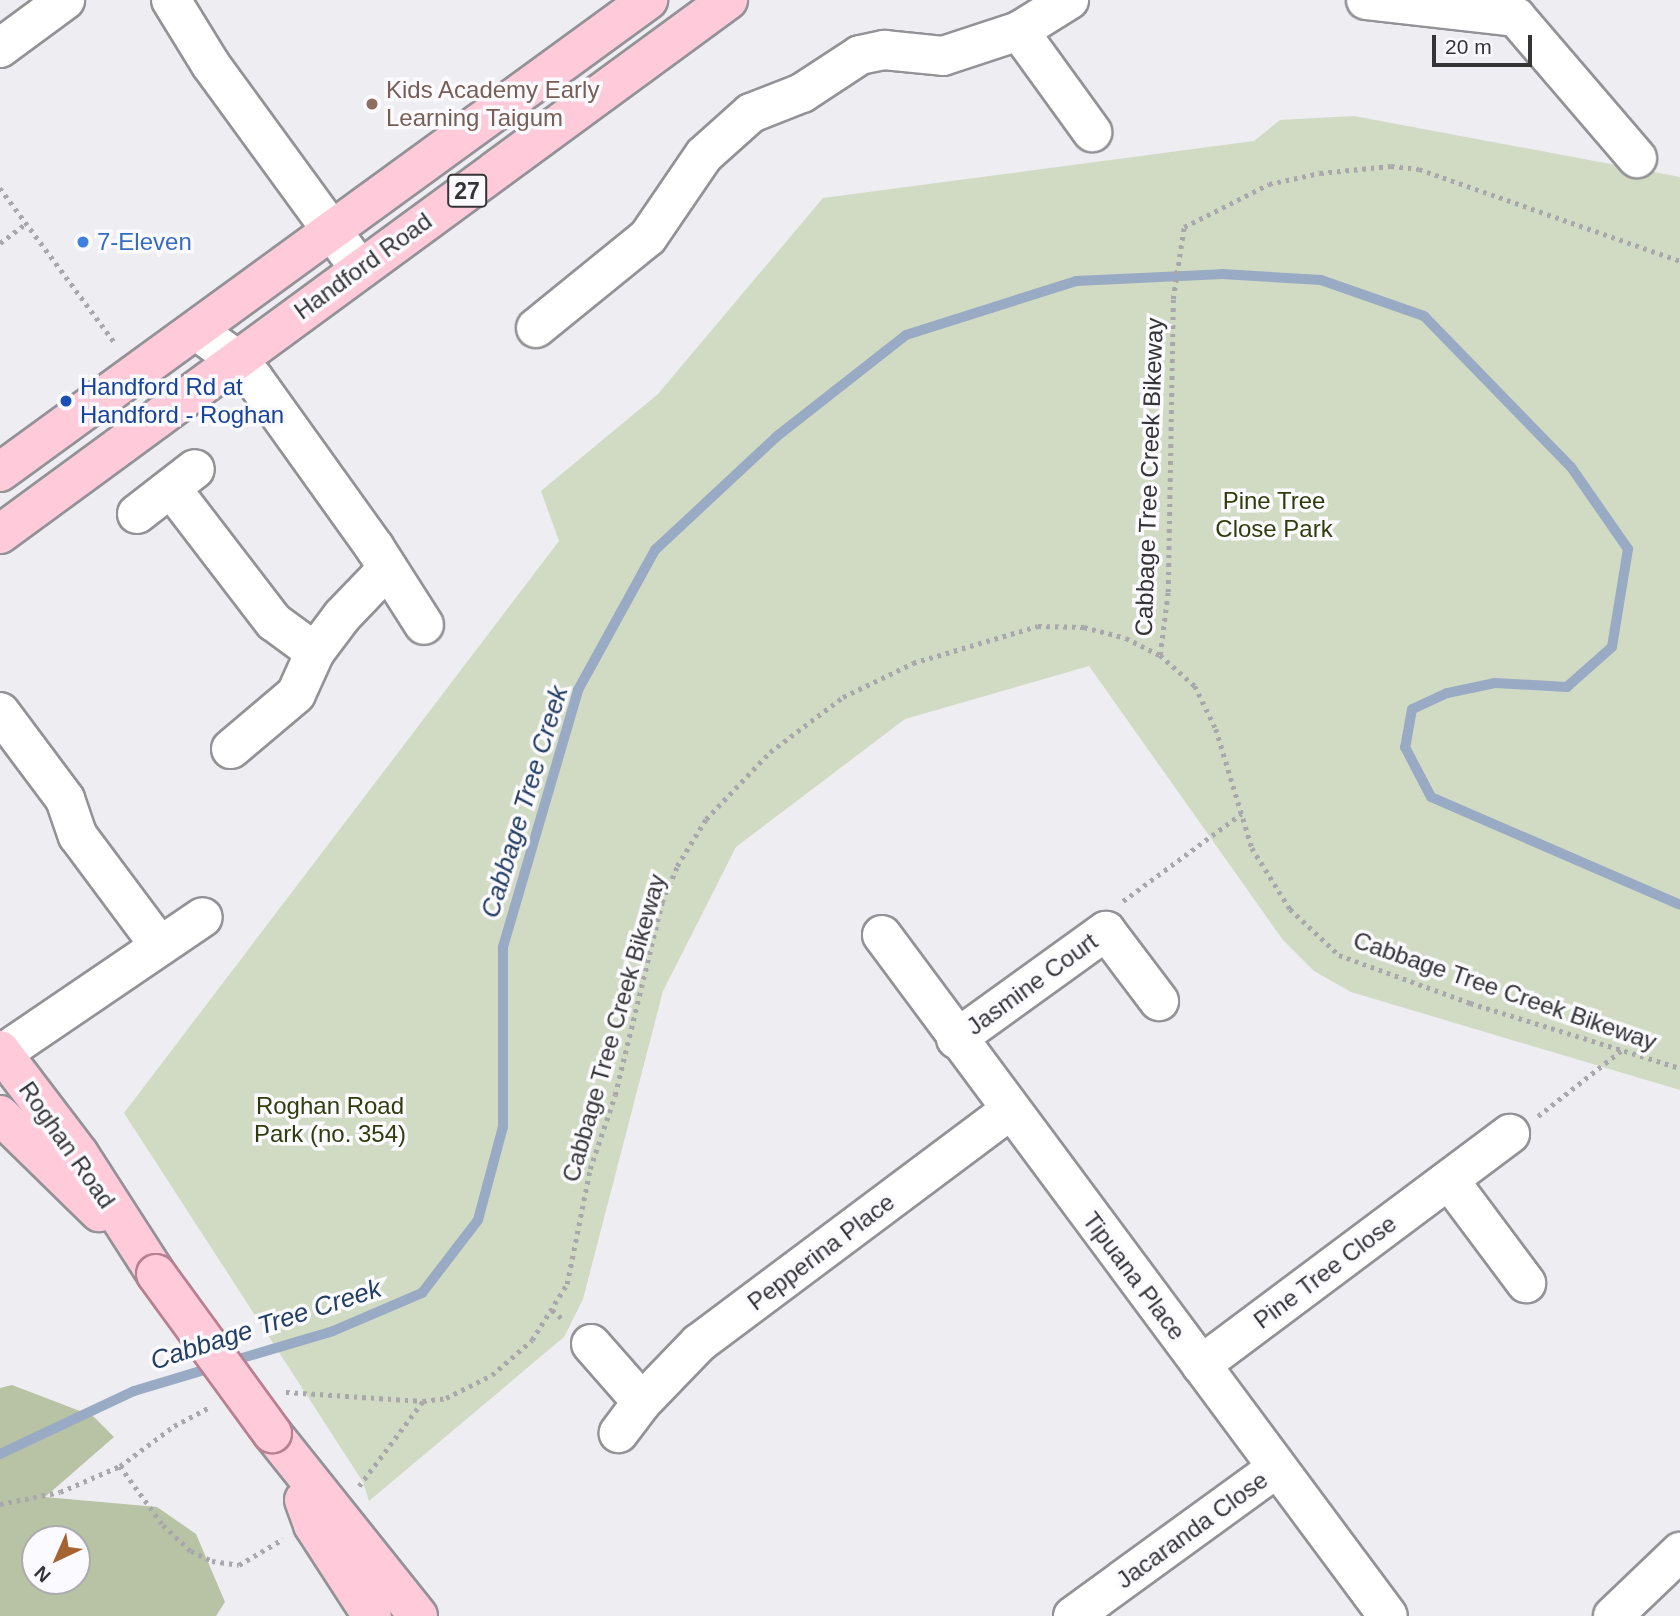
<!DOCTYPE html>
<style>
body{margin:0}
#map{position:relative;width:1680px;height:1616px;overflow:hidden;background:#ededf2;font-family:Helvetica,sans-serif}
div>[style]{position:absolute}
.green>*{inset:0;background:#d1dac3}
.forest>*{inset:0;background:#b8c3a5}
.stream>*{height:10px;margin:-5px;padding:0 5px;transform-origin:5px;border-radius:5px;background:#98aac4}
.path>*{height:4.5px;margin-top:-2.25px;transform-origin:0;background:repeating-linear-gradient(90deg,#a8a8ac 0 3.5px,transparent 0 8.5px)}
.roads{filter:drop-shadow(2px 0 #929297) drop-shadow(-2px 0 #929297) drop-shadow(0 2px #929297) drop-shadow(0 -2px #929297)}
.minor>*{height:38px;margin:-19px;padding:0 19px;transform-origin:19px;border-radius:19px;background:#fff}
.major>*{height:38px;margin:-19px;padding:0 19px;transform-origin:19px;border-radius:19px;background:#ffcbda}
.bridges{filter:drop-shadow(2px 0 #b88091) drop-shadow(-2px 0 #b88091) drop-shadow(0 2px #b88091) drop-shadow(0 -2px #b88091)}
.major-bridge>*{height:38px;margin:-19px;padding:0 19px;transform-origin:19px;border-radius:19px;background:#ffcbda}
.dots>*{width:19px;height:19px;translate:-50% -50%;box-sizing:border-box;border:4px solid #fbfaff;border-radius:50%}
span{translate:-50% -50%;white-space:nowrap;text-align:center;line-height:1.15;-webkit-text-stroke:7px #fbfaff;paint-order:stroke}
.shield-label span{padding:2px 5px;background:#fbfaff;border:2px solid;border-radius:5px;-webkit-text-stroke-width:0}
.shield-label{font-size:23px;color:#343436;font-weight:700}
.education-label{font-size:24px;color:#785e54}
.left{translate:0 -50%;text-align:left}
.shop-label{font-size:24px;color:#366cbe}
.street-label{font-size:24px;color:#343436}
.transit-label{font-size:24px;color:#164399}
.park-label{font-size:24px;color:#303d0b}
.water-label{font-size:26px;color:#233e63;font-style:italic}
.north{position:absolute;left:21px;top:1525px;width:70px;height:70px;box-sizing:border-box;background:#fbfaff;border:2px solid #ababaf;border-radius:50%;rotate:224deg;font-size:19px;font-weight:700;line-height:28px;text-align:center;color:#343436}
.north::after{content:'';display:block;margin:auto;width:24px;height:32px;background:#a5642f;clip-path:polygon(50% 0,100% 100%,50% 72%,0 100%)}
.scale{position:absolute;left:1432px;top:35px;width:100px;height:32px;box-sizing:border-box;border:4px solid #343436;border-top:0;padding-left:9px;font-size:21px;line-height:24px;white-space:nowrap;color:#343436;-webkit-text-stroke:5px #fbfaff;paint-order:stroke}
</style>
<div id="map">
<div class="green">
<div style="clip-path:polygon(1354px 116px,1680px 177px,1680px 1090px,1351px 992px,1314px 971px,1283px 940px,1089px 666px,905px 719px,736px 847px,663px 991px,583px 1299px,564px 1337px,369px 1501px,363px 1482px,124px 1113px,559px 541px,541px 491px,658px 394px,823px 198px,1254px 141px,1280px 120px)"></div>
</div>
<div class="forest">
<div style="clip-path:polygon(evenodd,12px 1385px,93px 1416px,114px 1437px,45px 1497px,157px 1507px,196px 1534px,225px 1602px,216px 1616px,0 1616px,0 1388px,12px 1385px,35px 1539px,77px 1539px,77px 1581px,35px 1581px,35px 1539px)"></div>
</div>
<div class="stream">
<div style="left:232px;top:1361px;width:105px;rotate:-16.5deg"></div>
<div style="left:333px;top:1331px;width:97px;rotate:-23.1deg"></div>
<div style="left:422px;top:1293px;width:92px;rotate:-52.5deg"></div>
<div style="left:478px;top:1220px;width:96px;rotate:-75deg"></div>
<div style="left:503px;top:1127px;width:180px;rotate:-90deg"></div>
<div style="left:503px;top:947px;width:268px;rotate:-73.7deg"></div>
<div style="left:578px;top:690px;width:160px;rotate:-61.2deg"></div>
<div style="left:655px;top:550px;width:166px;rotate:-43deg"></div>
<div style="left:776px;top:437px;width:165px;rotate:-38.1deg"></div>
<div style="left:906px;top:335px;width:178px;rotate:-17.6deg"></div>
<div style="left:1076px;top:281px;width:146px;rotate:-2.7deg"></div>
<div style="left:1222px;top:274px;width:99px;rotate:3.5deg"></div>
<div style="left:1321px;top:280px;width:109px;rotate:19.3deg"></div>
<div style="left:1424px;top:316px;width:211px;rotate:45.8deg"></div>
<div style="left:1571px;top:467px;width:100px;rotate:55.2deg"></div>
<div style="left:1628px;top:549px;width:99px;rotate:99.3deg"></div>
<div style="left:1612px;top:647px;width:60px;rotate:138.4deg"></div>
<div style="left:1567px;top:687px;width:72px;rotate:-176.8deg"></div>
<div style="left:1495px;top:683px;width:49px;rotate:168.2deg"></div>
<div style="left:1447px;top:693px;width:38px;rotate:155deg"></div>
<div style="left:1412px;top:709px;width:39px;rotate:100deg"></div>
<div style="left:1405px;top:747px;width:56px;rotate:62.5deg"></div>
<div style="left:1431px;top:797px;width:271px;rotate:23.4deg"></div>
<div style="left:0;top:1454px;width:148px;rotate:-25.2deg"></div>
<div style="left:134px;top:1391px;width:84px;rotate:-16.7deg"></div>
</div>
<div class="path">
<div style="left:0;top:188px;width:194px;rotate:53.4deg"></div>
<div style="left:0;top:243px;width:34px;rotate:-37deg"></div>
<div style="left:1160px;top:655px;width:64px;rotate:-82.8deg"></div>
<div style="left:1168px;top:592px;width:293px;rotate:-89deg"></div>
<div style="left:1173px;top:299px;width:73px;rotate:-81.3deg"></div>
<div style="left:1184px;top:227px;width:95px;rotate:-26.8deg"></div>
<div style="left:1269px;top:184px;width:52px;rotate:-12.2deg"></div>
<div style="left:1320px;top:173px;width:71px;rotate:-5.6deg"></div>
<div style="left:1391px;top:166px;width:28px;rotate:6deg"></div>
<div style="left:1419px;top:169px;width:277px;rotate:19.4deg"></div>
<div style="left:1123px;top:901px;width:147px;rotate:-36.4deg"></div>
<div style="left:1538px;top:1116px;width:107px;rotate:-38.2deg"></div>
<div style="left:552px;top:1310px;width:17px;rotate:40deg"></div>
<div style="left:286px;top:1392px;width:137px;rotate:3.8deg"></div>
<div style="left:423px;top:1401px;width:23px;rotate:-7deg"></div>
<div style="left:446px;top:1398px;width:51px;rotate:-26.6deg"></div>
<div style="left:492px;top:1375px;width:53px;rotate:-41.2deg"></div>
<div style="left:532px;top:1340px;width:66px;rotate:-58deg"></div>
<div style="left:567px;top:1284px;width:117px;rotate:-78.7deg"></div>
<div style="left:590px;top:1169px;width:78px;rotate:-71.3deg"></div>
<div style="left:615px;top:1095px;width:199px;rotate:-76.3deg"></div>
<div style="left:662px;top:902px;width:39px;rotate:-67deg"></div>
<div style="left:677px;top:866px;width:55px;rotate:-58.3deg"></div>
<div style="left:706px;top:819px;width:93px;rotate:-46.3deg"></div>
<div style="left:770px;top:752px;width:91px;rotate:-37deg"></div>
<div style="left:843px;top:697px;width:78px;rotate:-25.9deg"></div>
<div style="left:913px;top:663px;width:130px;rotate:-16.5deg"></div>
<div style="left:1038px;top:626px;width:46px;rotate:1.2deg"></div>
<div style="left:1084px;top:627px;width:43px;rotate:14.7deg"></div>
<div style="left:1126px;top:638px;width:38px;rotate:27deg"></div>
<div style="left:1160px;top:655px;width:47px;rotate:41.5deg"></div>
<div style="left:1195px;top:686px;width:48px;rotate:64deg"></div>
<div style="left:1216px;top:729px;width:124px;rotate:73.2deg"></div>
<div style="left:1252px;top:848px;width:72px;rotate:58.1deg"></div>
<div style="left:1290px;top:909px;width:67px;rotate:43.2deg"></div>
<div style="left:1339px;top:955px;width:140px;rotate:20.1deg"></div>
<div style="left:1470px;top:1003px;width:220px;rotate:17.2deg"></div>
<div style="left:120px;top:1466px;width:73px;rotate:53.9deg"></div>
<div style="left:163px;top:1525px;width:38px;rotate:43deg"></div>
<div style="left:191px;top:1551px;width:23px;rotate:25deg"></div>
<div style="left:212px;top:1561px;width:27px;rotate:8deg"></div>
<div style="left:239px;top:1565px;width:51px;rotate:-30.6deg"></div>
<div style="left:359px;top:1486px;width:106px;rotate:-53deg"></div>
<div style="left:0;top:1504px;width:61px;rotate:-11.3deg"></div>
<div style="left:60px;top:1492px;width:65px;rotate:-23.4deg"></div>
<div style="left:120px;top:1466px;width:67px;rotate:-36.5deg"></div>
<div style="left:174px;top:1426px;width:40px;rotate:-28deg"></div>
</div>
<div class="roads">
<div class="minor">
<div style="left:171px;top:0;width:76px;rotate:58.4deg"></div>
<div style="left:211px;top:65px;width:251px;rotate:53.9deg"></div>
<div style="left:1366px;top:0;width:151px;rotate:6.5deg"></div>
<div style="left:1516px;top:17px;width:186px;rotate:49.4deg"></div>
<div style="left:1019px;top:31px;width:125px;rotate:54.1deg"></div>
<div style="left:0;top:48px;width:81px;rotate:-36.4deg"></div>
<div style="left:536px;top:328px;width:144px;rotate:-39.1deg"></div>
<div style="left:648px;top:237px;width:99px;rotate:-55.7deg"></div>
<div style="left:704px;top:155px;width:63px;rotate:-41.8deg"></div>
<div style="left:751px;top:113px;width:55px;rotate:-21.4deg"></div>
<div style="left:802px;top:93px;width:69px;rotate:-33.2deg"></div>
<div style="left:860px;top:55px;width:25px;rotate:-12deg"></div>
<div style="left:884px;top:50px;width:59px;rotate:5.8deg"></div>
<div style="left:943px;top:56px;width:80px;rotate:-18.2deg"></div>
<div style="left:1019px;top:31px;width:59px;rotate:-31.8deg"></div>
<div style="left:197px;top:331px;width:48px;rotate:35.7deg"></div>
<div style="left:236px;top:359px;width:27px;rotate:48deg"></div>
<div style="left:254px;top:379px;width:208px;rotate:54.4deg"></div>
<div style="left:375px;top:548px;width:91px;rotate:57.5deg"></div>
<div style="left:171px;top:488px;width:169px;rotate:52.5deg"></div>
<div style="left:274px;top:622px;width:51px;rotate:36.2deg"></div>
<div style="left:137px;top:514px;width:73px;rotate:-37.8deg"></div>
<div style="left:0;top:712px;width:109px;rotate:53.2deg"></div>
<div style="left:65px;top:799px;width:39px;rotate:71deg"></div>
<div style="left:78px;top:836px;width:137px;rotate:53.3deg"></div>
<div style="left:231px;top:749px;width:85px;rotate:-40.2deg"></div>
<div style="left:296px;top:694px;width:46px;rotate:-65.7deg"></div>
<div style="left:315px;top:652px;width:45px;rotate:-53.1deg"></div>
<div style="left:342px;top:616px;width:66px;rotate:-46.2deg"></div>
<div style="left:882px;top:935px;width:848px;rotate:53.39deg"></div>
<div style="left:956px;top:1039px;width:185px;rotate:-35.8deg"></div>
<div style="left:1106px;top:931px;width:88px;rotate:52.9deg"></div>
<div style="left:0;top:1055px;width:245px;rotate:-34.2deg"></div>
<div style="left:1449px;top:1180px;width:129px;rotate:53.2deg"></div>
<div style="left:591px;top:1344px;width:77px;rotate:48.7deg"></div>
<div style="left:642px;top:1402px;width:39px;rotate:127deg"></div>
<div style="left:1201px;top:1365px;width:386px;rotate:-36.8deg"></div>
<div style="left:642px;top:1402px;width:82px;rotate:-46deg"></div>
<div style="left:699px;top:1343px;width:387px;rotate:-36.8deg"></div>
<div style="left:1073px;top:1616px;width:252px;rotate:-36deg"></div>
<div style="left:1613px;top:1616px;width:93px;rotate:-43.7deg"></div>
</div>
<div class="major">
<div style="left:0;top:472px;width:802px;rotate:-36.07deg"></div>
<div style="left:0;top:534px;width:903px;rotate:-36.26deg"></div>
<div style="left:0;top:1050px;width:131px;rotate:52.8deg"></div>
<div style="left:79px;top:1154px;width:143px;rotate:57.3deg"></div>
<div style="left:0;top:1115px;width:139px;rotate:44.4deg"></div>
<div style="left:272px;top:1433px;width:234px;rotate:51.4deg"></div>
<div style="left:304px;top:1500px;width:27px;rotate:70deg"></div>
<div style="left:313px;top:1525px;width:108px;rotate:57deg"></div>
</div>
</div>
<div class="bridges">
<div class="major-bridge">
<div style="left:156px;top:1274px;width:197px;rotate:53.9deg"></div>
</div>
</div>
<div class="dots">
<div style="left:372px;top:104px;background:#8d6e63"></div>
<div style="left:83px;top:242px;background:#3f7fe0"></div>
<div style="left:66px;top:401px;background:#1a4fb4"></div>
</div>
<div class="shield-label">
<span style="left:467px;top:191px">27</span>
</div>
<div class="education-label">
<span class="left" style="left:386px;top:104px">Kids Academy Early<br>Learning Taigum</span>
</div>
<div class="shop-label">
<span class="left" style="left:97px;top:242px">7-Eleven</span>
</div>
<div class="street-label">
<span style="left:363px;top:266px;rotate:-36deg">Handford Road</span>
<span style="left:1149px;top:477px;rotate:-88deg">Cabbage Tree Creek Bikeway</span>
<span style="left:1032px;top:984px;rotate:-36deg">Jasmine Court</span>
<span style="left:1505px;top:991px;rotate:19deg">Cabbage Tree Creek Bikeway</span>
<span style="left:614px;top:1028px;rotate:-74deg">Cabbage Tree Creek Bikeway</span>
<span style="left:67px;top:1145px;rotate:55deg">Roghan Road</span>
<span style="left:821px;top:1252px;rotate:-37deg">Pepperina Place</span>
<span style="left:1325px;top:1272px;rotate:-37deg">Pine Tree Close</span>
<span style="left:1134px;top:1276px;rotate:53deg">Tipuana Place</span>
<span style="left:1192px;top:1530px;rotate:-36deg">Jacaranda Close</span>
</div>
<div class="transit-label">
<span class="left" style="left:80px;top:401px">Handford Rd at<br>Handford - Roghan</span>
</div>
<div class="park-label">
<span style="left:1274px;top:515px">Pine Tree<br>Close Park</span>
<span style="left:330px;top:1120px">Roghan Road<br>Park (no. 354)</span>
</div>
<div class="water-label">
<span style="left:525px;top:802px;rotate:-73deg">Cabbage Tree Creek</span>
<span style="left:266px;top:1325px;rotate:-18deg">Cabbage Tree Creek</span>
</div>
<div class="north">N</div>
<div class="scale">20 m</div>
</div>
